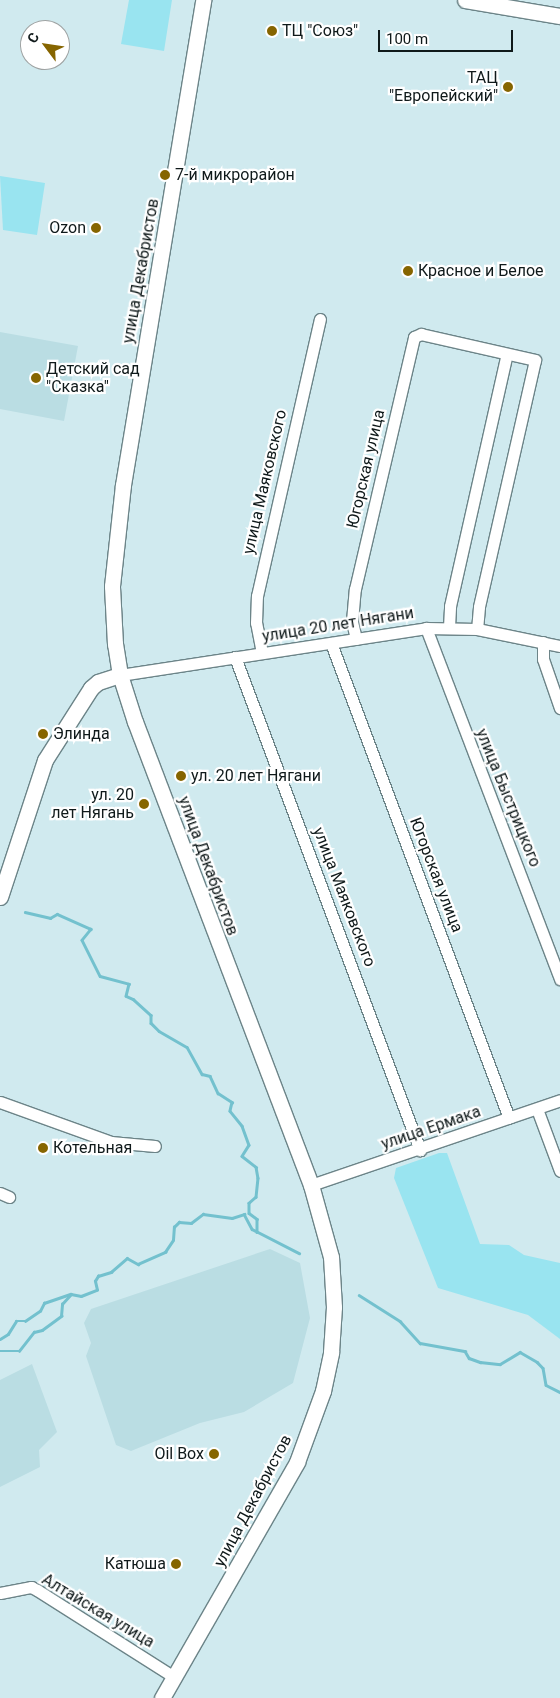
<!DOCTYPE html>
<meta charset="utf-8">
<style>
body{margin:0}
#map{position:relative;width:560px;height:1698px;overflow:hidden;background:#d0eaef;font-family:Roboto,sans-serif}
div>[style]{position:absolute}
.built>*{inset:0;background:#badde3}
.green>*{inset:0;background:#99e4f0}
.stream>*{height:2.5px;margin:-1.25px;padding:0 1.25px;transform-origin:1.25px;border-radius:1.25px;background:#73c1ce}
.roads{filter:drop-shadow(1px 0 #6c8488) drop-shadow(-1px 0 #6c8488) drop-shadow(0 1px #6c8488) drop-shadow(0 -1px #6c8488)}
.street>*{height:11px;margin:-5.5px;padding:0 5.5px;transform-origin:5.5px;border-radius:5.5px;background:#fff}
.secondary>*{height:15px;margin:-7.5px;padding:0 7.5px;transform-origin:7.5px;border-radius:7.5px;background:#fff}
.dots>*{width:14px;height:14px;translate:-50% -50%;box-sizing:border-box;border:2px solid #fff;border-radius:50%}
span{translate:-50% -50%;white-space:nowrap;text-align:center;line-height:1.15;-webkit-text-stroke:4.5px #fff;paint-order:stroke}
.poi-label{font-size:16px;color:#0f191a}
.left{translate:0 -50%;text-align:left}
.right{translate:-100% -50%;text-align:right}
.street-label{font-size:16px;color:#0f191a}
.north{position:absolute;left:20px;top:20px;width:50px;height:50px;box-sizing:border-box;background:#fff;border:1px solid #9fa3a3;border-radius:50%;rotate:301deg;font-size:14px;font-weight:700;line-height:20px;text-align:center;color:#0f191a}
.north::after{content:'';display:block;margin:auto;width:18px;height:22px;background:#866500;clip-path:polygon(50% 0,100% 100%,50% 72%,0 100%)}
.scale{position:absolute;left:378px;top:30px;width:135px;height:22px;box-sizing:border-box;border:2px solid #0f191a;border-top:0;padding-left:6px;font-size:15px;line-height:18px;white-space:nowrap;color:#0f191a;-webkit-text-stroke:4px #fff;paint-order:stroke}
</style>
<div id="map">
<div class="built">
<div style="clip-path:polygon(0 332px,78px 346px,64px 421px,0 409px)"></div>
<div style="clip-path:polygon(270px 1249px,300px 1263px,310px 1318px,293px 1383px,244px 1412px,200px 1423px,131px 1451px,116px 1445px,86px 1356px,91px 1343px,84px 1323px,91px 1309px)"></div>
<div style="clip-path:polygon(32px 1364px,57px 1432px,39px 1450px,40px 1467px,0 1487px,0 1380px)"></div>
</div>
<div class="green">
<div style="clip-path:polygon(129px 0,172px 0,164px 51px,121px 44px)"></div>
<div style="clip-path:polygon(0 176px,45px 183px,37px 235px,3px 230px)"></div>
<div style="clip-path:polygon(439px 1153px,447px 1153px,480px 1244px,509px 1245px,524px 1255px,560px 1263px,560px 1339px,528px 1315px,438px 1288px,394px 1178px,396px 1168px)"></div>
</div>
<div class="stream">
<div style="left:25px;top:912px;width:26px;rotate:13deg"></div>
<div style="left:50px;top:918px;width:8px;rotate:-30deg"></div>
<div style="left:57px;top:914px;width:37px;rotate:24deg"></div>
<div style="left:91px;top:929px;width:14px;rotate:129deg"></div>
<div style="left:82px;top:940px;width:40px;rotate:63.4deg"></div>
<div style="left:100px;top:976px;width:30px;rotate:15deg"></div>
<div style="left:129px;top:984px;width:12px;rotate:104deg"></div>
<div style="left:126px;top:996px;width:8px;rotate:23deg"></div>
<div style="left:133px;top:999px;width:24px;rotate:42deg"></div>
<div style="left:151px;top:1015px;width:8px;rotate:90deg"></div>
<div style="left:151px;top:1023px;width:11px;rotate:45deg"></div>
<div style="left:159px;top:1031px;width:32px;rotate:30deg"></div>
<div style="left:187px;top:1047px;width:31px;rotate:61deg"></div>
<div style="left:202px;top:1074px;width:8px;rotate:14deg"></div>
<div style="left:210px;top:1076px;width:19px;rotate:65deg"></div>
<div style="left:218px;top:1093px;width:17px;rotate:33deg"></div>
<div style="left:232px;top:1102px;width:9px;rotate:103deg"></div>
<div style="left:230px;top:1111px;width:19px;rotate:51deg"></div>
<div style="left:242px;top:1126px;width:20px;rotate:70deg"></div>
<div style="left:249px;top:1145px;width:13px;rotate:122deg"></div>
<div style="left:242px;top:1156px;width:18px;rotate:38deg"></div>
<div style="left:256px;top:1167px;width:11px;rotate:80deg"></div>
<div style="left:258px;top:1178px;width:19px;rotate:96deg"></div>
<div style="left:256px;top:1197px;width:9px;rotate:139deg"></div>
<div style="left:249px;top:1203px;width:10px;rotate:90deg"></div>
<div style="left:249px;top:1213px;width:10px;rotate:37deg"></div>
<div style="left:257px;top:1219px;width:13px;rotate:90deg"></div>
<div style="left:359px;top:1295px;width:49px;rotate:32.4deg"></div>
<div style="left:400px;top:1321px;width:30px;rotate:48deg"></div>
<div style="left:420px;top:1343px;width:46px;rotate:10.1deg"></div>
<div style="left:465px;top:1351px;width:8px;rotate:60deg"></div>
<div style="left:469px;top:1358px;width:12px;rotate:20deg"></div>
<div style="left:480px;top:1362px;width:20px;rotate:6deg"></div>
<div style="left:500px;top:1364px;width:23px;rotate:-31deg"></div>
<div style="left:520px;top:1352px;width:20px;rotate:30deg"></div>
<div style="left:537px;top:1362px;width:8px;rotate:45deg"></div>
<div style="left:543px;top:1368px;width:17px;rotate:80deg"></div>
<div style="left:546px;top:1385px;width:16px;rotate:27deg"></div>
<div style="left:0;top:1339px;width:9px;rotate:-32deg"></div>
<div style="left:8px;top:1334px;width:15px;rotate:-58deg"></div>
<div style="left:16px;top:1321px;width:9px"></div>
<div style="left:25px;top:1321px;width:18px;rotate:-34deg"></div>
<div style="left:40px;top:1311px;width:9px;rotate:-63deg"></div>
<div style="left:44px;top:1303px;width:28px;rotate:-19deg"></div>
<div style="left:0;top:1351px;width:19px"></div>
<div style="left:19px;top:1351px;width:24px;rotate:-52deg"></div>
<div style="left:34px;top:1332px;width:8px;rotate:-14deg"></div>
<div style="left:42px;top:1330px;width:24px;rotate:-36deg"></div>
<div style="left:61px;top:1316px;width:12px;rotate:-85deg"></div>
<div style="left:62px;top:1304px;width:13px;rotate:-48deg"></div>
<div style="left:71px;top:1294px;width:10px;rotate:11deg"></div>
<div style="left:81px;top:1296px;width:17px;rotate:-21deg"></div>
<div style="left:97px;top:1290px;width:9px;rotate:-103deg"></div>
<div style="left:95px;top:1281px;width:6px;rotate:-59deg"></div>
<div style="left:98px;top:1276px;width:14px;rotate:-17deg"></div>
<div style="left:111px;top:1272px;width:21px;rotate:-41deg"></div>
<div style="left:127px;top:1258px;width:13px;rotate:29deg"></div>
<div style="left:138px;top:1264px;width:30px;rotate:-24deg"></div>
<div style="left:165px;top:1252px;width:14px;rotate:-56deg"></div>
<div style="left:173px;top:1240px;width:13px;rotate:-86deg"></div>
<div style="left:174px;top:1227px;width:7px;rotate:-45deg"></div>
<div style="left:179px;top:1222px;width:12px;rotate:5deg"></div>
<div style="left:191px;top:1223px;width:15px;rotate:-37deg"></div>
<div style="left:203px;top:1214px;width:29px;rotate:8deg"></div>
<div style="left:232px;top:1218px;width:13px;rotate:-18deg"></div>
<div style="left:244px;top:1214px;width:17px;rotate:62deg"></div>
<div style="left:252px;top:1229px;width:53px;rotate:27.1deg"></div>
</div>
<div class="roads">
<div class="street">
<div style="left:449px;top:627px;width:21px;rotate:-87deg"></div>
<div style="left:450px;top:606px;width:258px;rotate:-77.3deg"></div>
<div style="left:426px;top:628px;width:376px;rotate:69.1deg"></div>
<div style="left:356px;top:639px;width:18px;rotate:-103deg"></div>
<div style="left:352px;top:621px;width:32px;rotate:-85deg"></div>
<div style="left:355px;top:589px;width:259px;rotate:-76.8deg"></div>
<div style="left:414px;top:337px;width:8px;rotate:-23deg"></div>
<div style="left:421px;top:334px;width:117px;rotate:12.8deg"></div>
<div style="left:535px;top:360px;width:253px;rotate:102.8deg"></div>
<div style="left:479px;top:607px;width:22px;rotate:95deg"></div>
<div style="left:543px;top:642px;width:17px;rotate:90deg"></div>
<div style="left:543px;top:659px;width:52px;rotate:70.9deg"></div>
<div style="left:331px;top:643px;width:507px;rotate:69.46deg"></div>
<div style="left:262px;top:653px;width:31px;rotate:-101deg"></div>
<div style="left:256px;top:623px;width:27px;rotate:-88deg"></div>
<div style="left:257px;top:596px;width:284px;rotate:-77.2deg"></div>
<div style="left:235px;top:657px;width:527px;rotate:69.43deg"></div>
<div style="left:120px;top:675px;width:310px;rotate:-8.7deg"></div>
<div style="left:426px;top:628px;width:51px;rotate:1.1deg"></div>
<div style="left:477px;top:629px;width:85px;rotate:11.6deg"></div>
<div style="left:0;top:1102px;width:118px;rotate:19.8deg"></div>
<div style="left:111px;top:1142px;width:44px;rotate:5.2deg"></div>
<div style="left:537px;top:1109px;width:66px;rotate:69.6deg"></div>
<div style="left:311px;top:1185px;width:263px;rotate:-18.8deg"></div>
<div style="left:0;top:1193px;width:10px;rotate:24deg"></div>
<div style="left:0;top:1593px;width:32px;rotate:-11deg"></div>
<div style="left:31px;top:1587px;width:7px;rotate:27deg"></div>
<div style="left:37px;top:1590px;width:162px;rotate:32.4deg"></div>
</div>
<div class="secondary">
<div style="left:465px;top:0;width:96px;rotate:9.6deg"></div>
<div style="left:0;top:897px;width:144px;rotate:-71.8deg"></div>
<div style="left:45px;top:760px;width:85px;rotate:-57.4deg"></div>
<div style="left:91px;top:688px;width:9px;rotate:-41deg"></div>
<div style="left:98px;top:682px;width:23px;rotate:-18deg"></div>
<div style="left:162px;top:1698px;width:272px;rotate:-60.2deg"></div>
<div style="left:297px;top:1462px;width:76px;rotate:-69.9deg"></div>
<div style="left:323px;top:1391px;width:40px;rotate:-78deg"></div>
<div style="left:331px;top:1352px;width:45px;rotate:-86.2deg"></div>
<div style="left:334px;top:1307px;width:50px;rotate:-93.4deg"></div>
<div style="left:331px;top:1257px;width:75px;rotate:-105.5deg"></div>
<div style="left:311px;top:1185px;width:495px;rotate:-110.8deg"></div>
<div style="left:135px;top:722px;width:49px;rotate:-107.7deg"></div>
<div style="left:120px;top:675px;width:31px;rotate:-99deg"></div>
<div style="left:115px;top:644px;width:58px;rotate:-93deg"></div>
<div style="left:112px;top:586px;width:102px;rotate:-83.8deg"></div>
<div style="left:123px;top:485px;width:492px;rotate:-80.6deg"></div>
</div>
</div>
<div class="dots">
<div style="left:272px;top:31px;background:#866500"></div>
<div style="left:508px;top:87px;background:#866500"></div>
<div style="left:165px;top:175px;background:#866500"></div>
<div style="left:96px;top:228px;background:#866500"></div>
<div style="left:408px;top:271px;background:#866500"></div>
<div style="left:36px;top:378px;background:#866500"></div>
<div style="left:43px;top:734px;background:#866500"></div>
<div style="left:181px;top:776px;background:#866500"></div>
<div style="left:144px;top:804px;background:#866500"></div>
<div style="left:43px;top:1148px;background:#866500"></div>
<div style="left:214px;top:1454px;background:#866500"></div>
<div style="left:176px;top:1564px;background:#866500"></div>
</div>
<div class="poi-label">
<span class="left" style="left:282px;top:31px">ТЦ "Союз"</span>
<span class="right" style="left:498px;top:87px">ТАЦ<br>"Европейский"</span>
<span class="left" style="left:175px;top:175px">7-й микрорайон</span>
<span class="right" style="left:86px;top:228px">Ozon</span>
<span class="left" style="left:418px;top:271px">Красное и Белое</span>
<span class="left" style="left:46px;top:378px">Детский сад<br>"Сказка"</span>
<span class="left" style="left:53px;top:734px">Элинда</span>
<span class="left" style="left:191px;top:776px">ул. 20 лет Нягани</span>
<span class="right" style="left:134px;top:804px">ул. 20<br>лет Нягань</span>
<span class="left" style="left:53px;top:1148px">Котельная</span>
<span class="right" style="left:204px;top:1454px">Oil Box</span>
<span class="right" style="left:166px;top:1564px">Катюша</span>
</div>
<div class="street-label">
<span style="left:141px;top:271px;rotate:-80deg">улица Декабристов</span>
<span style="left:366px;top:469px;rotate:-77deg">Югорская улица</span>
<span style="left:265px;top:482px;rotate:-77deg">улица Маяковского</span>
<span style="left:338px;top:625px;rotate:-9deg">улица 20 лет Нягани</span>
<span style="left:508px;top:798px;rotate:68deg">улица Быстрицкого</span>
<span style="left:208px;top:866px;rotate:70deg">улица Декабристов</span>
<span style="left:436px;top:875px;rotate:69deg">Югорская улица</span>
<span style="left:344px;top:897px;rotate:69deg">улица Маяковского</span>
<span style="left:431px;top:1128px;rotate:-19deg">улица Ермака</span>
<span style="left:253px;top:1501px;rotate:-62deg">улица Декабристов</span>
<span style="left:98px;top:1611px;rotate:31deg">Алтайская улица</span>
</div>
<div class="north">С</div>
<div class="scale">100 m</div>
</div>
